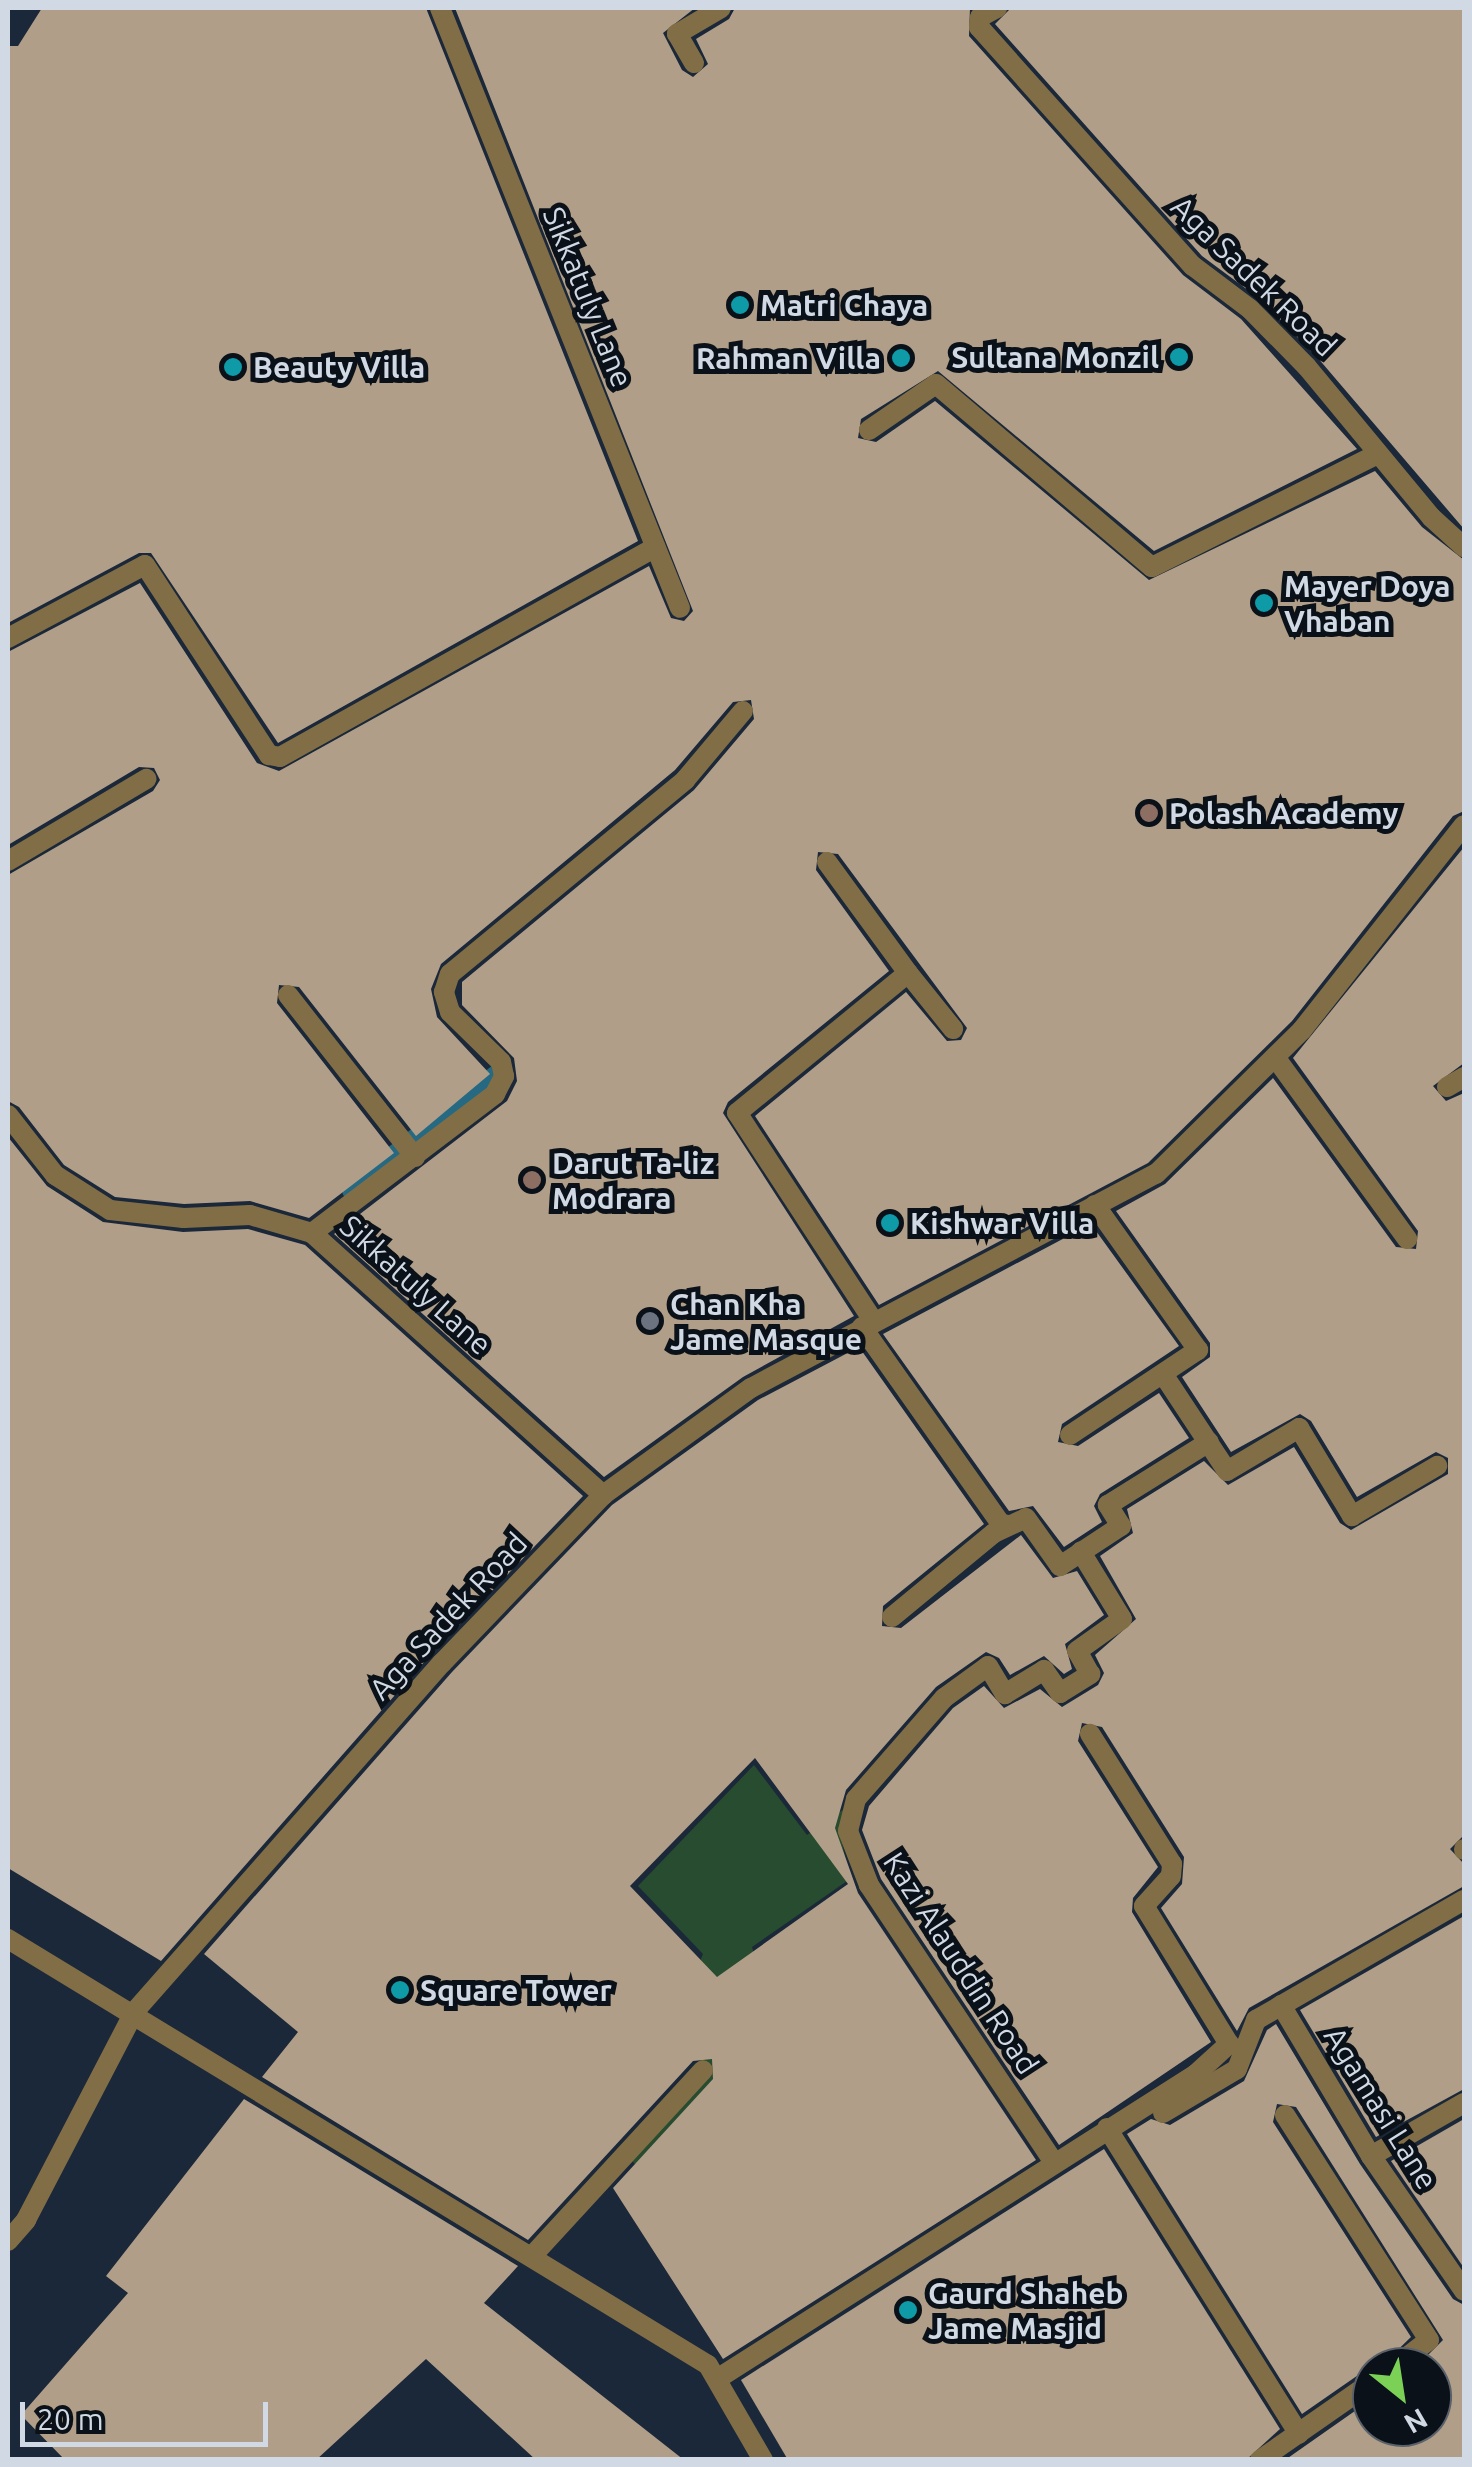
<!DOCTYPE html>
<style>
body{margin:0}
#map{position:relative;width:1472px;height:2467px;overflow:hidden;background:#1b2839;font-family:Ubuntu,sans-serif}
div>[style]{position:absolute}
.green>*{inset:0;background:#274c2f}
.stream>*{height:25px;margin:-12.5px;padding:0 12.5px;transform-origin:12.5px;border-radius:12.5px;background:#266983}
.building>*{inset:0;background:#b09e88}
.minor>*{height:20px;margin:-10px;padding:0 10px;transform-origin:10px;border-radius:10px;background:#826e46}
.tertiary>*{height:20px;margin:-10px;padding:0 10px;transform-origin:10px;border-radius:10px;background:#826e46}
.dots>*{width:28px;height:28px;translate:-50% -50%;box-sizing:border-box;border:5px solid #0b1118;border-radius:50%}
span{translate:-50% -50%;white-space:nowrap;text-align:center;line-height:1.15;-webkit-text-stroke:10px #0b1118;paint-order:stroke}
.street-label{font-size:30px;color:#d1d9e5}
.poi-label{font-size:30px;color:#d1d9e5;font-weight:700}
.left{translate:0 -50%;text-align:left}
.right{translate:-100% -50%;text-align:right}
.frame{position:absolute;inset:0;border:10px solid #d1d9e5;pointer-events:none}
.north{position:absolute;left:1352px;top:2347px;width:100px;height:100px;box-sizing:border-box;background:#0b1118;border:2px solid #5a616a;border-radius:50%;rotate:150deg;font-size:28px;font-weight:700;line-height:40px;text-align:center;color:#d1d9e5}
.north::after{content:'';display:block;margin:auto;width:35px;height:45px;background:#7bd156;clip-path:polygon(50% 0,100% 100%,50% 72%,0 100%)}
.scale{position:absolute;left:20px;top:2402px;width:248px;height:45px;box-sizing:border-box;border:5px solid #d1d9e5;border-top:0;padding-left:12px;font-size:30px;line-height:35px;white-space:nowrap;color:#d1d9e5;-webkit-text-stroke:8px #0b1118;paint-order:stroke}
</style>
<div id="map">
<div class="green">
<div style="clip-path:polygon(754px 1765px,807px 1835px,844px 1809px,840px 1834px,850px 1879px,752px 1947px,785px 2058px,667px 2208px,628px 2155px,706px 2075px,690px 2038px,689px 1988px,703px 1954px,638px 1886px)"></div>
</div>
<div class="stream">
<div style="left:354px;top:1189px;width:183px;rotate:-38.1deg"></div>
</div>
<div class="building">
<div style="clip-path:polygon(42px 8px,426px 8px,638px 541px,278px 743px,151px 553px,139px 553px,8px 623px,8px 46px,18px 46px)"></div>
<div style="clip-path:polygon(455px 8px,695px 8px,663px 33px,682px 70px,693px 77px,708px 64px,696px 39px,729px 19px,735px 8px,970px 8px,969px 36px,1183px 275px,1241px 319px,1357px 449px,1154px 551px,938px 371px,861px 419px,858px 438px,876px 442px,935px 401px,1149px 580px,1375px 471px,1422px 527px,1464px 560px,1464px 811px,1453px 816px,1292px 1021px,1148px 1163px,879px 1305px,755px 1116px,906px 992px,947px 1041px,961px 1040px,967px 1028px,838px 854px,818px 852px,816px 870px,889px 971px,728px 1102px,723px 1113px,854px 1316px,743px 1377px,604px 1477px,334px 1234px,507px 1101px,517px 1081px,514px 1058px,462px 1005px,462px 982px,694px 790px,754px 719px,751px 700px,733px 702px,675px 770px,441px 964px,431px 989px,437px 1017px,490px 1074px,416px 1136px,299px 987px,279px 985px,277px 1003px,394px 1153px,309px 1218px,250px 1201px,184px 1204px,115px 1197px,64px 1165px,19px 1107px,8px 1101px,8px 875px,153px 791px,160px 780px,154px 768px,139px 767px,8px 845px,8px 652px,140px 583px,257px 763px,279px 771px,649px 566px,671px 618px,684px 621px,693px 611px)"></div>
<div style="clip-path:polygon(1011px 8px,1464px 8px,1464px 529px,1317px 357px,1260px 299px,1202px 256px,995px 24px)"></div>
<div style="clip-path:polygon(1464px 847px,1464px 1063px,1433px 1086px,1446px 1101px,1464px 1093px,1464px 1835px,1450px 1849px,1464px 1864px,1464px 1886px,1249px 2008px,1237px 2031px,1161px 1908px,1182px 1884px,1184px 1857px,1102px 1727px,1082px 1723px,1078px 1741px,1158px 1867px,1133px 1898px,1132px 1912px,1211px 2042px,1059px 2145px,881px 1879px,862px 1830px,869px 1806px,953px 1708px,984px 1686px,1004px 1708px,1040px 1689px,1062px 1707px,1098px 1685px,1104px 1673px,1095px 1655px,1136px 1619px,1100px 1556px,1133px 1533px,1127px 1509px,1204px 1461px,1228px 1485px,1294px 1447px,1340px 1523px,1351px 1530px,1448px 1474px,1448px 1458px,1436px 1452px,1357px 1497px,1311px 1421px,1300px 1414px,1231px 1452px,1182px 1377px,1210px 1357px,1210px 1343px,1116px 1211px,1165px 1184px,1273px 1078px,1396px 1247px,1416px 1249px,1418px 1231px,1293px 1058px)"></div>
<div style="clip-path:polygon(8px 1137px,47px 1186px,103px 1222px,183px 1232px,248px 1229px,305px 1245px,583px 1496px,432px 1653px,161px 1961px,8px 1868px)"></div>
<div style="clip-path:polygon(1091px 1224px,1179px 1346px,1062px 1424px,1058px 1442px,1078px 1446px,1159px 1393px,1189px 1438px,1100px 1494px,1094px 1506px,1102px 1522px,1064px 1547px,1033px 1506px,1009px 1511px,883px 1334px)"></div>
<div style="clip-path:polygon(evenodd,859px 1347px,984px 1524px,883px 1606px,882px 1626px,901px 1628px,1021px 1535px,1053px 1578px,1077px 1571px,1104px 1615px,1065px 1644px,1072px 1669px,1064px 1674px,1044px 1656px,1010px 1675px,999px 1658px,986px 1652px,936px 1687px,846px 1790px,835px 1828px,858px 1893px,1036px 2160px,723px 2359px,613px 2188px,713px 2079px,712px 2059px,693px 2061px,528px 2240px,262px 2077px,298px 2032px,204px 1954px,452px 1672px,612px 1505px,758px 1400px,859px 1347px,755px 1758px,848px 1884px,717px 1977px,630px 1886px,755px 1758px)"></div>
<div style="clip-path:polygon(1464px 1916px,1464px 2089px,1376px 2137px,1300px 2010px)"></div>
<div style="clip-path:polygon(1276px 2024px,1360px 2164px,1453px 2299px,1464px 2305px,1464px 2460px,1285px 2460px,1372px 2399px,1372px 2427px,1432px 2427px,1432px 2367px,1416px 2367px,1443px 2340px,1296px 2107px,1277px 2104px,1273px 2122px,1411px 2337px,1380px 2367px,1364px 2371px,1302px 2414px,1127px 2134px,1151px 2119px,1170px 2125px,1244px 2081px,1267px 2030px)"></div>
<div style="clip-path:polygon(244px 2099px,518px 2266px,484px 2303px,684px 2460px,536px 2460px,426px 2359px,316px 2460px,65px 2460px,21px 2415px,128px 2293px,106px 2276px)"></div>
<div style="clip-path:polygon(1464px 2119px,1464px 2268px,1391px 2161px)"></div>
<div style="clip-path:polygon(1104px 2149px,1280px 2429px,1246px 2460px,788px 2460px,741px 2380px)"></div>
</div>
<div class="minor">
<div style="left:440px;top:8px;width:646px;rotate:68.2deg"></div>
<div style="left:997px;top:8px;width:19px;rotate:152deg"></div>
<div style="left:980px;top:17px;width:10px;rotate:96deg"></div>
<div style="left:979px;top:27px;width:321px;rotate:48.2deg"></div>
<div style="left:1193px;top:266px;width:71px;rotate:37deg"></div>
<div style="left:1250px;top:309px;width:81px;rotate:45.5deg"></div>
<div style="left:1307px;top:367px;width:195px;rotate:50.4deg"></div>
<div style="left:1431px;top:517px;width:45px;rotate:42.3deg"></div>
<div style="left:694px;top:63px;width:34px;rotate:-120deg"></div>
<div style="left:677px;top:34px;width:51px;rotate:-30.6deg"></div>
<div style="left:869px;top:430px;width:81px;rotate:-34.5deg"></div>
<div style="left:936px;top:384px;width:283px;rotate:40.3deg"></div>
<div style="left:1152px;top:567px;width:253px;rotate:-26.6deg"></div>
<div style="left:8px;top:638px;width:155px;rotate:-28.1deg"></div>
<div style="left:145px;top:565px;width:227px;rotate:56.9deg"></div>
<div style="left:269px;top:755px;width:11px;rotate:10deg"></div>
<div style="left:280px;top:757px;width:430px;rotate:-29.2deg"></div>
<div style="left:8px;top:861px;width:161px;rotate:-30.7deg"></div>
<div style="left:827px;top:862px;width:137px;rotate:53.9deg"></div>
<div style="left:288px;top:995px;width:206px;rotate:51.9deg"></div>
<div style="left:1275px;top:1057px;width:225px;rotate:54deg"></div>
<div style="left:1447px;top:1087px;width:20px;rotate:-30deg"></div>
<div style="left:8px;top:1115px;width:76px;rotate:51.9deg"></div>
<div style="left:55px;top:1175px;width:65px;rotate:32.5deg"></div>
<div style="left:110px;top:1210px;width:74px;rotate:6.2deg"></div>
<div style="left:184px;top:1218px;width:66px;rotate:-2.6deg"></div>
<div style="left:250px;top:1215px;width:65px;rotate:16.2deg"></div>
<div style="left:312px;top:1233px;width:392px;rotate:42deg"></div>
<div style="left:312px;top:1233px;width:230px;rotate:-37.2deg"></div>
<div style="left:495px;top:1094px;width:20px;rotate:-63deg"></div>
<div style="left:504px;top:1076px;width:14px;rotate:-102deg"></div>
<div style="left:501px;top:1062px;width:71px;rotate:-135.6deg"></div>
<div style="left:450px;top:1012px;width:21px;rotate:-107deg"></div>
<div style="left:444px;top:992px;width:19px;rotate:-72deg"></div>
<div style="left:450px;top:974px;width:305px;rotate:-39.5deg"></div>
<div style="left:685px;top:780px;width:90px;rotate:-50deg"></div>
<div style="left:874px;top:1322px;width:250px;rotate:-123.2deg"></div>
<div style="left:737px;top:1113px;width:221px;rotate:-39.3deg"></div>
<div style="left:908px;top:973px;width:72px;rotate:51.2deg"></div>
<div style="left:862px;top:1327px;width:241px;rotate:54.8deg"></div>
<div style="left:1001px;top:1524px;width:7px;rotate:8deg"></div>
<div style="left:1163px;top:1374px;width:116px;rotate:56.6deg"></div>
<div style="left:1227px;top:1471px;width:84px;rotate:-30.8deg"></div>
<div style="left:1299px;top:1428px;width:103px;rotate:58.9deg"></div>
<div style="left:1352px;top:1516px;width:99px;rotate:-30.5deg"></div>
<div style="left:1070px;top:1435px;width:154px;rotate:-33.6deg"></div>
<div style="left:1198px;top:1350px;width:178px;rotate:-125.4deg"></div>
<div style="left:892px;top:1617px;width:132px;rotate:-39.5deg"></div>
<div style="left:994px;top:1533px;width:35px;rotate:-25deg"></div>
<div style="left:1026px;top:1518px;width:59px;rotate:54.7deg"></div>
<div style="left:1060px;top:1566px;width:73px;rotate:-33.3deg"></div>
<div style="left:1121px;top:1526px;width:25px;rotate:-122deg"></div>
<div style="left:1108px;top:1505px;width:119px;rotate:-32deg"></div>
<div style="left:1464px;top:1849px;width:1px;rotate:90deg"></div>
<div style="left:1281px;top:2005px;width:176px;rotate:59.2deg"></div>
<div style="left:1371px;top:2156px;width:164px;rotate:55.4deg"></div>
<div style="left:1163px;top:2113px;width:86px;rotate:-30.7deg"></div>
<div style="left:1237px;top:2069px;width:53px;rotate:-68.8deg"></div>
<div style="left:1256px;top:2020px;width:240px;rotate:-30deg"></div>
<div style="left:1285px;top:2115px;width:267px;rotate:57.4deg"></div>
<div style="left:1429px;top:2340px;width:44px;rotate:142.4deg"></div>
<div style="left:1107px;top:2128px;width:361px;rotate:57.9deg"></div>
<div style="left:1371px;top:2156px;width:107px;rotate:-29.7deg"></div>
<div style="left:1053px;top:2161px;width:332px;rotate:-123.7deg"></div>
<div style="left:869px;top:1885px;width:58px;rotate:-111.3deg"></div>
<div style="left:848px;top:1831px;width:33px;rotate:-76deg"></div>
<div style="left:856px;top:1799px;width:134px;rotate:-48.9deg"></div>
<div style="left:944px;top:1698px;width:54px;rotate:-36deg"></div>
<div style="left:988px;top:1666px;width:33px;rotate:59deg"></div>
<div style="left:1005px;top:1694px;width:46px;rotate:-31.6deg"></div>
<div style="left:1044px;top:1670px;width:28px;rotate:55deg"></div>
<div style="left:1060px;top:1693px;width:36px;rotate:-32deg"></div>
<div style="left:1090px;top:1674px;width:26px;rotate:-119deg"></div>
<div style="left:1077px;top:1651px;width:55px;rotate:-35.4deg"></div>
<div style="left:1122px;top:1619px;width:79px;rotate:-121.5deg"></div>
<div style="left:533px;top:2255px;width:251px;rotate:-47.4deg"></div>
<div style="left:717px;top:2379px;width:568px;rotate:-32.49deg"></div>
<div style="left:1196px;top:2074px;width:45px;rotate:-42.3deg"></div>
<div style="left:1229px;top:2044px;width:162px;rotate:-121.6deg"></div>
<div style="left:1144px;top:1906px;width:40px;rotate:-48deg"></div>
<div style="left:1171px;top:1876px;width:12px;rotate:-85deg"></div>
<div style="left:1172px;top:1864px;width:154px;rotate:-122.2deg"></div>
<div style="left:1260px;top:2460px;width:136px;rotate:-34.9deg"></div>
</div>
<div class="tertiary">
<div style="left:8px;top:1939px;width:819px;rotate:31.32deg"></div>
<div style="left:708px;top:2365px;width:110px;rotate:59.9deg"></div>
<div style="left:8px;top:2241px;width:28px;rotate:-49deg"></div>
<div style="left:26px;top:2220px;width:236px;rotate:-62.5deg"></div>
<div style="left:135px;top:2011px;width:464px;rotate:-48.6deg"></div>
<div style="left:442px;top:1663px;width:233px;rotate:-46.2deg"></div>
<div style="left:603px;top:1495px;width:183px;rotate:-35.9deg"></div>
<div style="left:751px;top:1388px;width:458px;rotate:-27.9deg"></div>
<div style="left:1156px;top:1174px;width:205px;rotate:-44.6deg"></div>
<div style="left:1302px;top:1030px;width:261px;rotate:-51.7deg"></div>
</div>
<div class="dots">
<div style="left:740px;top:305px;background:#0f9aa8"></div>
<div style="left:1179px;top:357px;background:#0f9aa8"></div>
<div style="left:901px;top:358px;background:#0f9aa8"></div>
<div style="left:233px;top:367px;background:#0f9aa8"></div>
<div style="left:1264px;top:603px;background:#0f9aa8"></div>
<div style="left:1149px;top:813px;background:#8d6e63"></div>
<div style="left:532px;top:1180px;background:#8d6e63"></div>
<div style="left:890px;top:1223px;background:#0f9aa8"></div>
<div style="left:650px;top:1321px;background:#6b7280"></div>
<div style="left:400px;top:1990px;background:#0f9aa8"></div>
<div style="left:908px;top:2310px;background:#0f9aa8"></div>
</div>
<div class="street-label">
<span style="left:1254px;top:276px;rotate:44deg">Aga Sadek Road</span>
<span style="left:588px;top:297px;rotate:68deg">Sikkatuly Lane</span>
<span style="left:416px;top:1285px;rotate:42deg">Sikkatuly Lane</span>
<span style="left:448px;top:1616px;rotate:-47deg">Aga Sadek Road</span>
<span style="left:961px;top:1963px;rotate:57deg">Kazi Alauddin Road</span>
<span style="left:1381px;top:2108px;rotate:58deg">Agamasi Lane</span>
</div>
<div class="poi-label">
<span class="left" style="left:760px;top:305px">Matri Chaya</span>
<span class="right" style="left:1159px;top:357px">Sultana Monzil</span>
<span class="right" style="left:881px;top:358px">Rahman Villa</span>
<span class="left" style="left:253px;top:367px">Beauty Villa</span>
<span class="left" style="left:1284px;top:603px">Mayer Doya<br>Vhaban</span>
<span class="left" style="left:1169px;top:813px">Polash Academy</span>
<span class="left" style="left:552px;top:1180px">Darut Ta-liz<br>Modrara</span>
<span class="left" style="left:910px;top:1223px">Kishwar Villa</span>
<span class="left" style="left:670px;top:1321px">Chan Kha<br>Jame Masque</span>
<span class="left" style="left:420px;top:1990px">Square Tower</span>
<span class="left" style="left:928px;top:2310px">Gaurd Shaheb<br>Jame Masjid</span>
</div>
<div class="frame"></div>
<div class="north">N</div>
<div class="scale">20 m</div>
</div>
